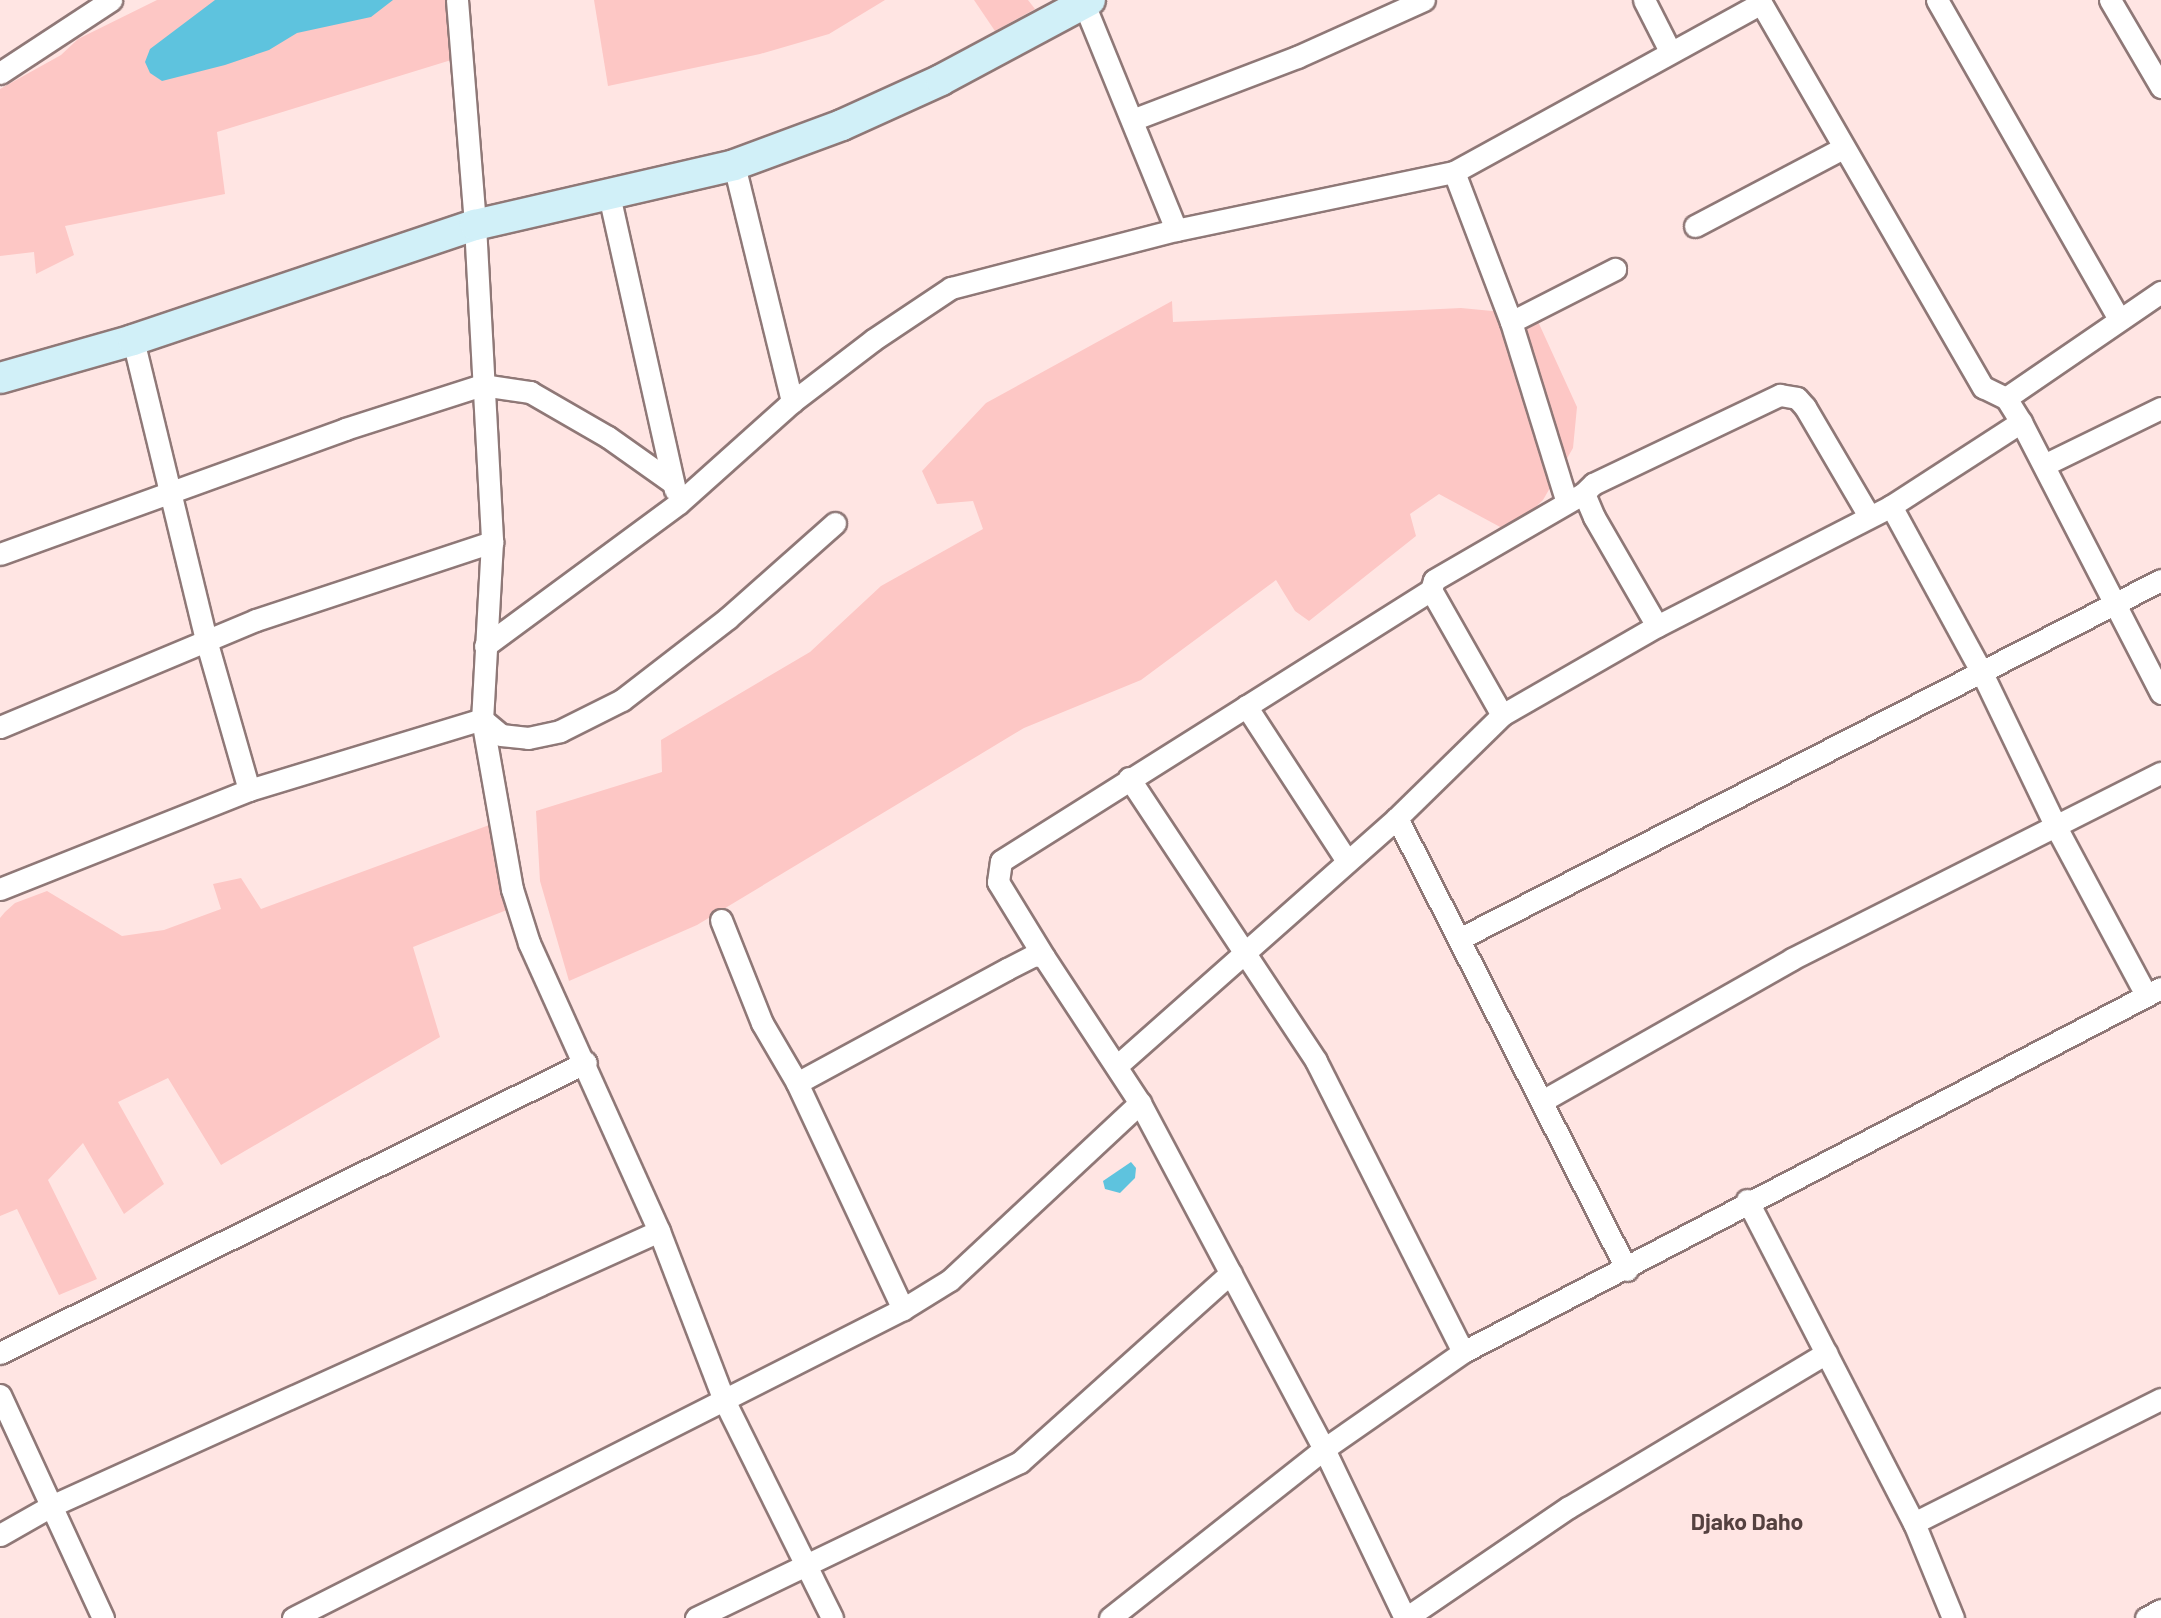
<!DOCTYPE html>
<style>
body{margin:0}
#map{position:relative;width:2161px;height:1618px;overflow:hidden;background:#ffe5e3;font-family:Barlow,sans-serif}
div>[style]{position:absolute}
.green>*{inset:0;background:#fdc7c5}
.water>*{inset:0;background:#5ec3de}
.roads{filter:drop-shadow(2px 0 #8f7877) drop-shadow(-2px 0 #8f7877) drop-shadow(0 2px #8f7877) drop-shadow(0 -2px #8f7877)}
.street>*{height:21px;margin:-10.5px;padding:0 10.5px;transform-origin:10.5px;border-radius:10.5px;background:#fff}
.secondary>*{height:30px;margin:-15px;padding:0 15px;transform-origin:15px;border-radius:15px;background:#d1f0f8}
span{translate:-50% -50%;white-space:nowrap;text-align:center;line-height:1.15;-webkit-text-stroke:7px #ffe5e3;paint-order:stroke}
.quarter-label{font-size:23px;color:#554140;font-weight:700}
</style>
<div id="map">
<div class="green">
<div style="clip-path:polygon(157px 0,455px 0,461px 57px,217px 132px,225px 194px,65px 226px,74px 255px,36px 274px,34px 252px,0 256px,0 89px,61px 55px,78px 39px)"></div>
<div style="clip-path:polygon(594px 0,885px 0,829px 34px,760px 54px,608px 86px)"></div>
<div style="clip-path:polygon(974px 0,1028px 0,1035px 9px,995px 31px)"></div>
<div style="clip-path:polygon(1172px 301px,1173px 322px,1461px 308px,1535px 315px,1577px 407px,1573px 448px,1543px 500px,1522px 520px,1502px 528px,1439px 494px,1410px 514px,1416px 536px,1309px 621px,1295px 611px,1276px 580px,1141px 680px,1024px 728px,697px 925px,569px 981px,540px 881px,536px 811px,662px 772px,661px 740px,810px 652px,881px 586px,983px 529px,973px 501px,937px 504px,922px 471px,986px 403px)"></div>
<div style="clip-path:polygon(492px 824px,512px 908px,413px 947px,440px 1037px,221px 1165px,168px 1078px,118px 1102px,164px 1184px,124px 1214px,83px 1143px,48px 1180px,97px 1279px,59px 1295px,17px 1209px,0 1216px,0 918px,5px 912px,15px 903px,47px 891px,122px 936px,164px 930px,221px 909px,213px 884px,241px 878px,261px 909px)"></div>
</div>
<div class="water">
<div style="clip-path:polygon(215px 0,393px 0,371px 17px,297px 33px,269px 50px,225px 65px,162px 81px,150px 73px,145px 62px,150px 49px)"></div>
<div style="clip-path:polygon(1131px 1162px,1136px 1168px,1135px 1178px,1120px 1193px,1105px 1189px,1103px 1181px)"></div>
</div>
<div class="roads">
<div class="street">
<div style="left:457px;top:0;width:226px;rotate:85.4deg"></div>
<div style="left:475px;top:225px;width:317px;rotate:86.9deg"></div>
<div style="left:492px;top:542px;width:177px;rotate:93.2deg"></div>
<div style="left:482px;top:719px;width:173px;rotate:80deg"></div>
<div style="left:512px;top:889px;width:57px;rotate:72.5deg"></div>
<div style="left:529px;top:943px;width:316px;rotate:65.7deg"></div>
<div style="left:659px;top:1231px;width:181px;rotate:69deg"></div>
<div style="left:724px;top:1400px;width:243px;rotate:63.6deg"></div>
<div style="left:1644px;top:0;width:57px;rotate:63deg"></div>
<div style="left:1937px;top:0;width:365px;rotate:60.3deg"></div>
<div style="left:2110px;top:0;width:101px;rotate:59.6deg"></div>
<div style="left:1084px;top:4px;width:244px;rotate:67.8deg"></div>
<div style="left:0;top:73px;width:133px;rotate:-33.3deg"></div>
<div style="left:1132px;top:120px;width:177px;rotate:-20.9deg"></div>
<div style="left:1297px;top:57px;width:139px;rotate:-24.2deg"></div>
<div style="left:734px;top:165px;width:244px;rotate:76.2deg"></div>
<div style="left:1454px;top:172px;width:160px;rotate:69.2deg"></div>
<div style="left:1511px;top:322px;width:117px;rotate:-27deg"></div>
<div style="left:609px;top:195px;width:302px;rotate:77.4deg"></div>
<div style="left:1695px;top:226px;width:167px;rotate:-27.8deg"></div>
<div style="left:1511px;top:322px;width:186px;rotate:72.8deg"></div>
<div style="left:133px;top:340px;width:309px;rotate:76.3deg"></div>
<div style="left:206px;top:640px;width:156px;rotate:74deg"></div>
<div style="left:2006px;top:398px;width:188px;rotate:-34.4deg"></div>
<div style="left:2044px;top:465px;width:130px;rotate:-26deg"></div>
<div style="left:1891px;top:506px;width:188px;rotate:61.4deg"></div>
<div style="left:1981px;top:671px;width:173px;rotate:64.3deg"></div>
<div style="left:2056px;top:827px;width:191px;rotate:61.8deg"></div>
<div style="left:0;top:554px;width:367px;rotate:-19.9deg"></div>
<div style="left:345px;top:429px;width:144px;rotate:-17.8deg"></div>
<div style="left:482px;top:385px;width:49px;rotate:8.3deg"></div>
<div style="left:530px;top:392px;width:90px;rotate:30deg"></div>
<div style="left:608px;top:437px;width:80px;rotate:35.3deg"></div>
<div style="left:1657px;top:626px;width:126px;rotate:-120deg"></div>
<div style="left:1594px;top:517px;width:26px;rotate:-113deg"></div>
<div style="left:1584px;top:493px;width:13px;rotate:-45deg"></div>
<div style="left:1593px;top:484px;width:207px;rotate:-25.5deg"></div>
<div style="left:1780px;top:395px;width:17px;rotate:10deg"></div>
<div style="left:1797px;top:398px;width:12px;rotate:48deg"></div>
<div style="left:1805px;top:407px;width:126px;rotate:59.6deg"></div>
<div style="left:485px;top:646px;width:241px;rotate:-36.4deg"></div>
<div style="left:679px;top:503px;width:152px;rotate:-41.8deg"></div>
<div style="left:792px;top:402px;width:102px;rotate:-37.4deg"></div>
<div style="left:873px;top:340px;width:94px;rotate:-33.7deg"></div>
<div style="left:951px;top:288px;width:232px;rotate:-14.5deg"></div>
<div style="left:1176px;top:230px;width:284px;rotate:-11.8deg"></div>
<div style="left:1454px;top:172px;width:350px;rotate:-28.8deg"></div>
<div style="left:1761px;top:3px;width:444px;rotate:60deg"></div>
<div style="left:1983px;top:387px;width:25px;rotate:26deg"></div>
<div style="left:2006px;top:398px;width:28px;rotate:58deg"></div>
<div style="left:2021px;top:422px;width:305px;rotate:62.7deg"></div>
<div style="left:1246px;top:706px;width:185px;rotate:56.9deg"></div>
<div style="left:1502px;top:715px;width:144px;rotate:-119.6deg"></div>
<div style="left:1431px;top:590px;width:10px;rotate:-73deg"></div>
<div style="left:1434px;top:580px;width:173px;rotate:-30.1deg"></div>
<div style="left:0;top:727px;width:277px;rotate:-22.7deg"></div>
<div style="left:256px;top:620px;width:249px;rotate:-18.3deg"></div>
<div style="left:1129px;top:778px;width:339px;rotate:56.5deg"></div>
<div style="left:1316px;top:1061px;width:326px;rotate:63.2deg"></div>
<div style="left:1397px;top:818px;width:507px;rotate:63.03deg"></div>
<div style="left:0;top:889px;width:268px;rotate:-21.7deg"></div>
<div style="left:249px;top:790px;width:244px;rotate:-16.9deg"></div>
<div style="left:482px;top:719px;width:25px;rotate:40deg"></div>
<div style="left:501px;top:735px;width:27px;rotate:6deg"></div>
<div style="left:528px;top:738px;width:33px;rotate:-12deg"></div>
<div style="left:560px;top:731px;width:69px;rotate:-26.6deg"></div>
<div style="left:622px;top:700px;width:134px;rotate:-37.7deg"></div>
<div style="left:728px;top:618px;width:143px;rotate:-41.6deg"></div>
<div style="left:721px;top:920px;width:111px;rotate:68.3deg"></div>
<div style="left:762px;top:1023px;width:69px;rotate:59.7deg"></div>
<div style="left:797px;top:1083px;width:250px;rotate:64.9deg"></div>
<div style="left:1461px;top:938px;width:786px;rotate:-27.09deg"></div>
<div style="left:1044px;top:957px;width:88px;rotate:-121.5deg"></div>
<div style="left:998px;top:882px;width:21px;rotate:-82deg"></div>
<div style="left:1001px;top:861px;width:508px;rotate:-32.22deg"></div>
<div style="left:1119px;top:1064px;width:371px;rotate:-41.5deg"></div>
<div style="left:1397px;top:818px;width:147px;rotate:-44.4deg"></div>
<div style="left:1502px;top:715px;width:179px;rotate:-29.9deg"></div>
<div style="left:1657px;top:626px;width:263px;rotate:-27.1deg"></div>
<div style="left:1891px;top:506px;width:155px;rotate:-32.9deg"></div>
<div style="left:797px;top:1083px;width:239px;rotate:-28.5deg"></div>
<div style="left:1007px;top:969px;width:31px;rotate:-27deg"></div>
<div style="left:1035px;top:955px;width:9px;rotate:13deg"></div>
<div style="left:1044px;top:957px;width:175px;rotate:56.7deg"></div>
<div style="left:1140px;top:1103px;width:392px;rotate:62deg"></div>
<div style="left:1324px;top:1449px;width:187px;rotate:64.4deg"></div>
<div style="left:1544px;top:1100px;width:285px;rotate:-29.6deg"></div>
<div style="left:1792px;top:959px;width:413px;rotate:-26.8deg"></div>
<div style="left:1747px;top:1200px;width:364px;rotate:62.7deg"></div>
<div style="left:1914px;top:1523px;width:103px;rotate:67.7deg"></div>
<div style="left:0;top:1353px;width:654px;rotate:-26.41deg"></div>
<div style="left:0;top:1395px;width:246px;rotate:65.2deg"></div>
<div style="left:1914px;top:1523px;width:276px;rotate:-26.7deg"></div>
<div style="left:0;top:1535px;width:59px;rotate:-29.6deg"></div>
<div style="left:51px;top:1506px;width:667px;rotate:-24.34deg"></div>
<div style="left:293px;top:1618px;width:684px;rotate:-26.86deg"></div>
<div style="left:903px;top:1309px;width:55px;rotate:-31.7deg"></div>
<div style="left:950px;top:1280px;width:260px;rotate:-43deg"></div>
<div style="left:696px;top:1618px;width:360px;rotate:-25.7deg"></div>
<div style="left:1020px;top:1462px;width:283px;rotate:-41.9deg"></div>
<div style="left:1110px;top:1618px;width:273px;rotate:-38.3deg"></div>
<div style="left:1324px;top:1449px;width:169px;rotate:-34.9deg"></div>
<div style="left:1463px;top:1352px;width:787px;rotate:-27.54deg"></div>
<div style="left:1406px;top:1618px;width:197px;rotate:-34.3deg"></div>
<div style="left:1569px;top:1507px;width:300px;rotate:-30.9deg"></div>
<div style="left:2146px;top:1618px;width:17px;rotate:-28deg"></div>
</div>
<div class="secondary">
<div style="left:0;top:378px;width:138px;rotate:-15.9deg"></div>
<div style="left:133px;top:340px;width:361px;rotate:-18.6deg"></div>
<div style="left:475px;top:225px;width:266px;rotate:-13deg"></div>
<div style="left:734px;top:165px;width:115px;rotate:-20.3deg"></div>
<div style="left:842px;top:125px;width:109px;rotate:-24.4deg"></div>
<div style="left:941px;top:80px;width:169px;rotate:-28.2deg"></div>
</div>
</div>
<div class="quarter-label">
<span style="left:1747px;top:1521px">Djako Daho</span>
</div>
</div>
